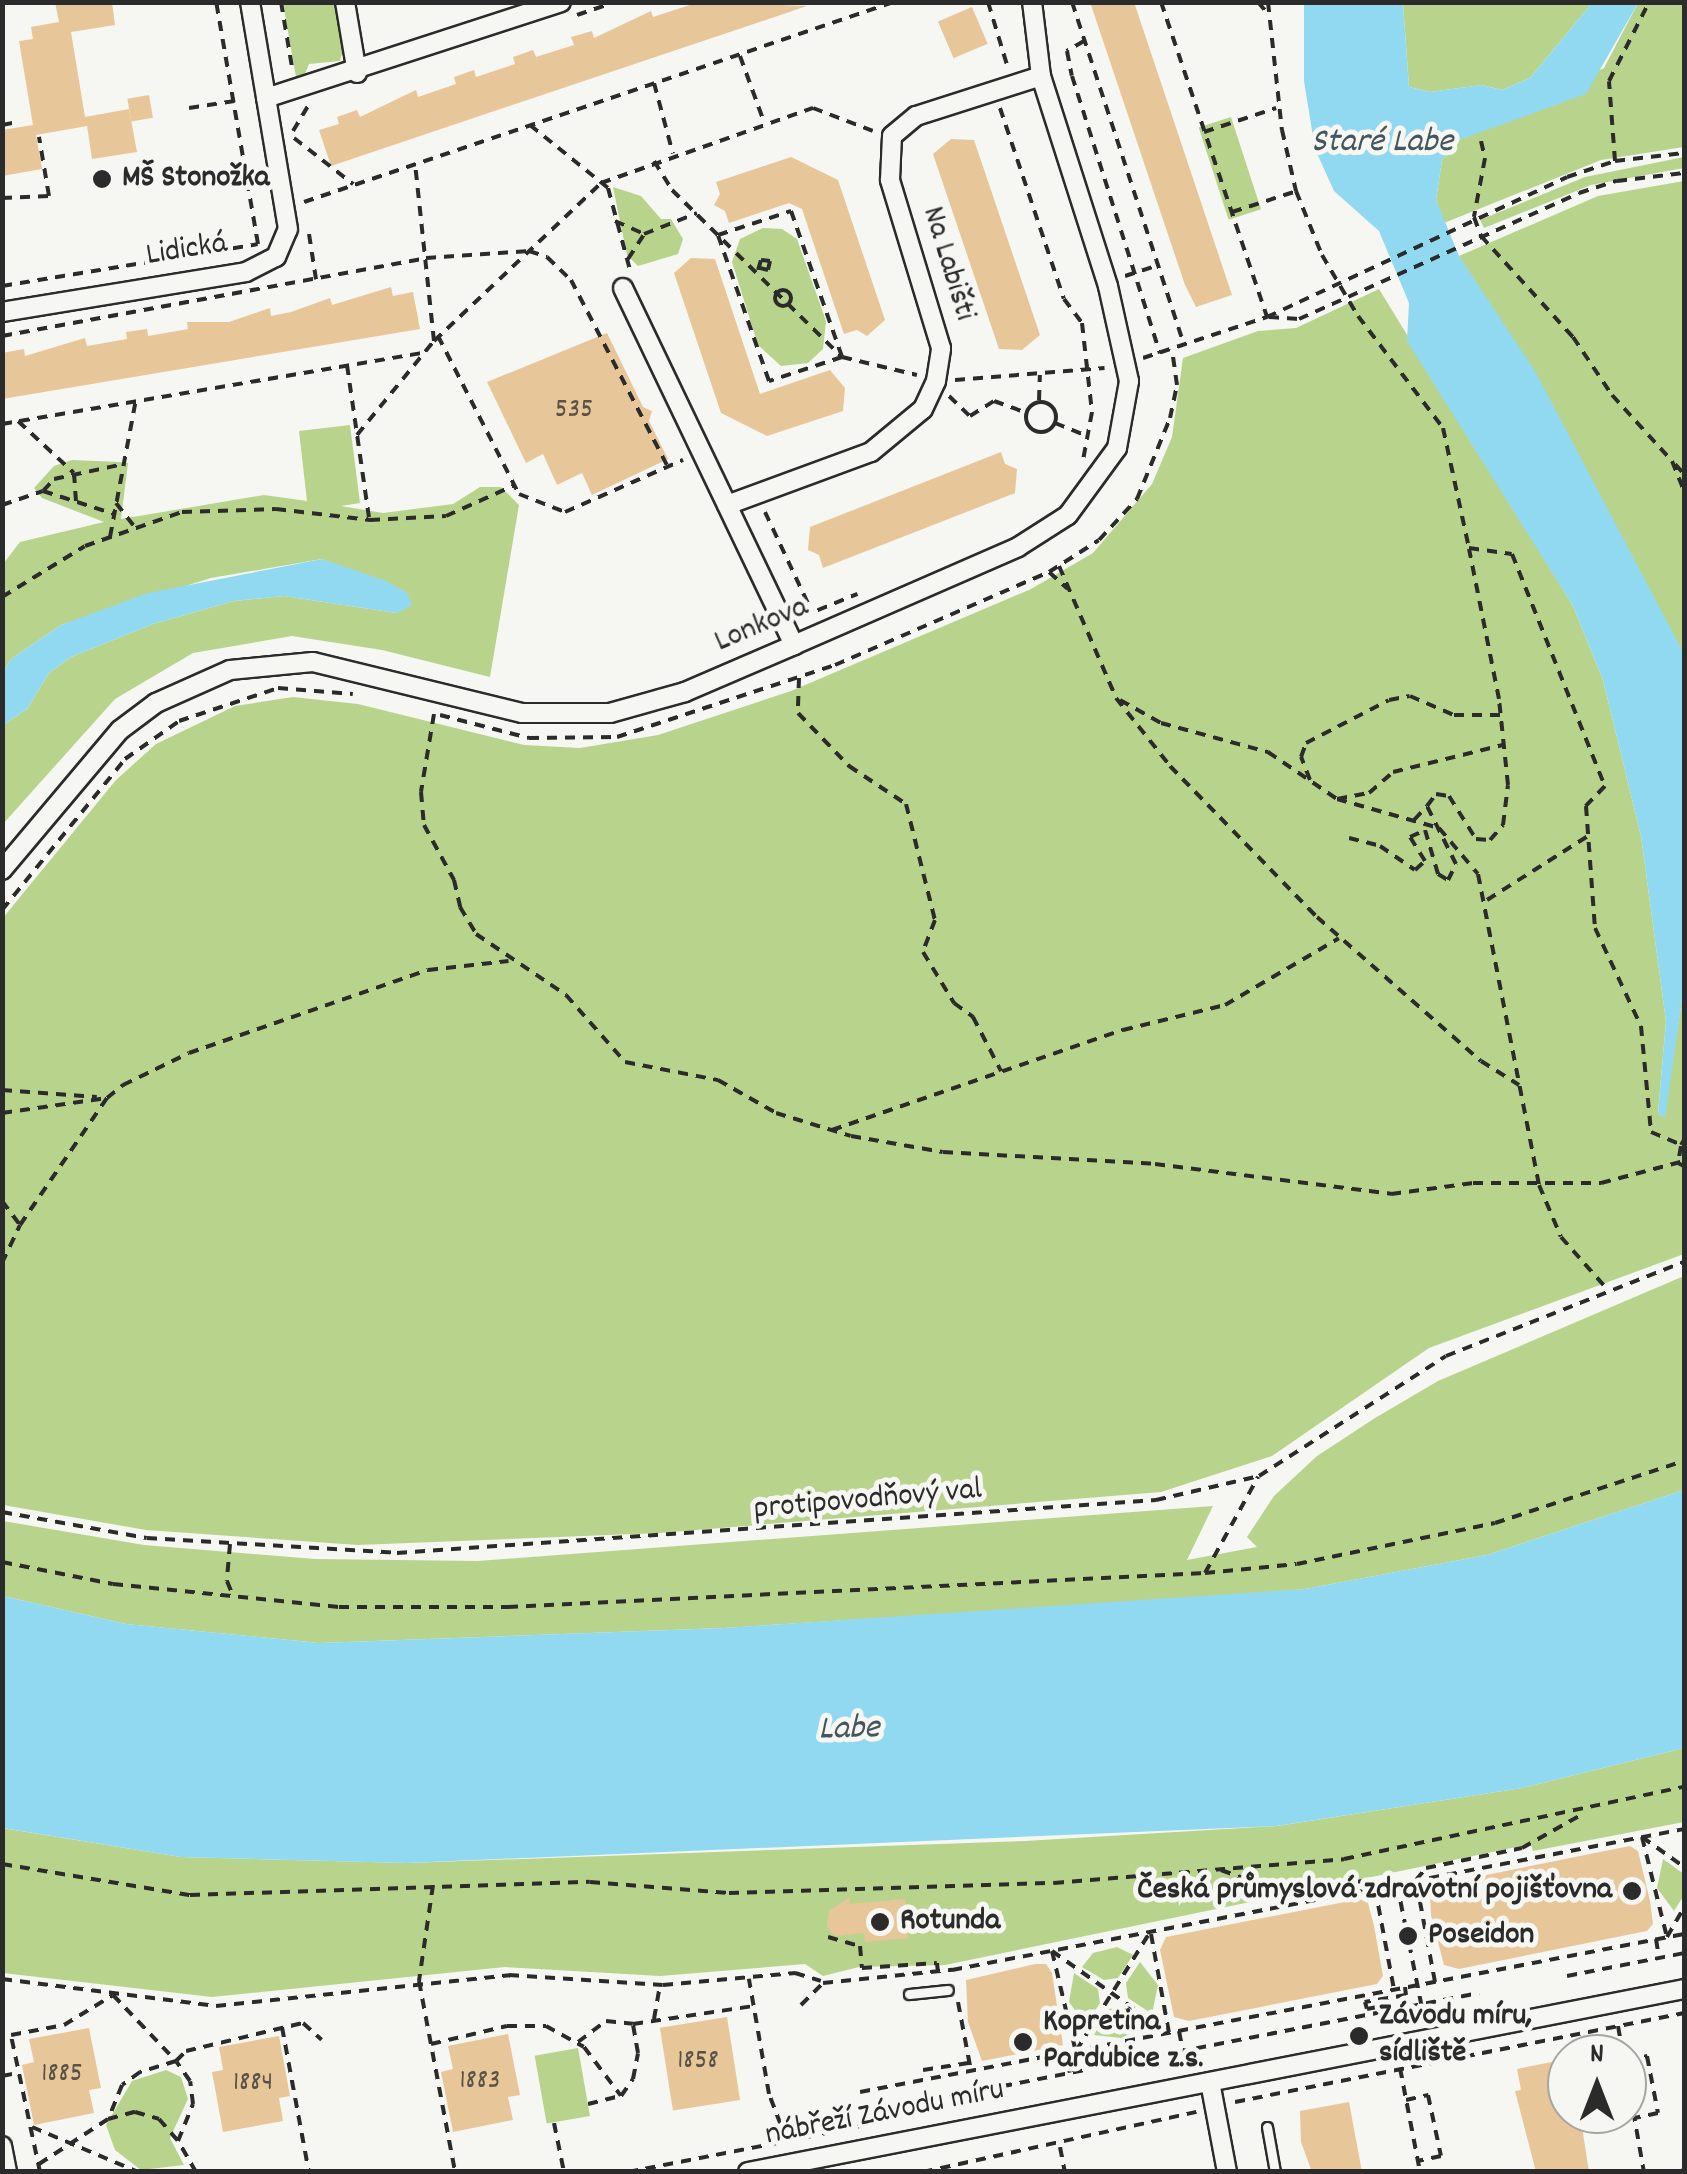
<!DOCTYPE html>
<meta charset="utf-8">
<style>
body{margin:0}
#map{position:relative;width:1687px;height:2174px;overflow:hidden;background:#f6f6f2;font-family:Dekko,sans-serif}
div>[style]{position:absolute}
.green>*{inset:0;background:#b8d48c;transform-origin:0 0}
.water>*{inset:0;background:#90d9f1}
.building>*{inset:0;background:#e7c799;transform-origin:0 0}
.path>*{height:4px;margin-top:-2px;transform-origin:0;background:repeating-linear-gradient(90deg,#2b2b2b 0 10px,transparent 0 18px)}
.path>.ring{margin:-2px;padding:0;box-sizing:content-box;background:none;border:4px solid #2b2b2b;border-radius:50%}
.roads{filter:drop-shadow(2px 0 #2b2b2b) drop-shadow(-2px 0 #2b2b2b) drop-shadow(0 2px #2b2b2b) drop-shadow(0 -2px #2b2b2b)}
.lane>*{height:9px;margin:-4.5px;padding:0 4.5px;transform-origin:4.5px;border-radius:4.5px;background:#f6f6f2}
.street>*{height:18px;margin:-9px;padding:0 9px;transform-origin:9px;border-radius:9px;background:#f6f6f2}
.dots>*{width:28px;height:28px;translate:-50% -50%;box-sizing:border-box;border:5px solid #f6f6f2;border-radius:50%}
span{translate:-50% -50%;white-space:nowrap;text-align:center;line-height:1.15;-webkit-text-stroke:10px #f6f6f2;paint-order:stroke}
.number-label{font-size:28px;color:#5a5246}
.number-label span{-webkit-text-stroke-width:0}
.poi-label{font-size:32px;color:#2b2b2b;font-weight:700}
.left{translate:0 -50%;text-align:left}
.right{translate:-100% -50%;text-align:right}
.street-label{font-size:32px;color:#2b2b2b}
.water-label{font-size:35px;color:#44565c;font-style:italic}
.frame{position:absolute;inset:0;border:5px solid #2b2b2b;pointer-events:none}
.north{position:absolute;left:1547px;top:2034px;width:100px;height:100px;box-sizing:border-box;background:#f6f6f2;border:2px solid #a5a5a2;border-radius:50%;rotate:0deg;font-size:28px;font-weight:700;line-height:40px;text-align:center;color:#2b2b2b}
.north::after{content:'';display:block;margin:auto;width:35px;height:45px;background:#2b2b2b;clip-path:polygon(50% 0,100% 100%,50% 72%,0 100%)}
</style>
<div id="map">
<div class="green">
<div style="clip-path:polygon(283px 3px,338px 3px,344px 46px,340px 61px,309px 64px,304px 76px,296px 77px)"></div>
<div style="clip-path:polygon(1403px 3px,1592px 3px,1530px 78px,1502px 90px,1482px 85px,1430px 92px,1409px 87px)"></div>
<div style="clip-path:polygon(1638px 3px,1684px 3px,1684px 147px,1601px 160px,1444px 223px,1436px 200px,1442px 160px,1459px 140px,1604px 68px)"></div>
<div style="left:1231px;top:117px;width:97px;height:34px;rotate:72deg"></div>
<div style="clip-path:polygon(1684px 157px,1684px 168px,1591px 185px,1484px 228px,1480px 220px,1585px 177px)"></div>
<div style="clip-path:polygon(1684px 181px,1684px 654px,1459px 256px,1598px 196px)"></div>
<div style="clip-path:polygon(613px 187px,641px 196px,661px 219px,671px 219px,683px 239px,678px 254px,638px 266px,627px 255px)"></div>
<div style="clip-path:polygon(763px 228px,782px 229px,797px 239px,826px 321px,823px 349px,808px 363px,781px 366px,758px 345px,732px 262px,740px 239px)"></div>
<div style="clip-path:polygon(1379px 289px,1573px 606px,1603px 680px,1641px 836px,1666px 1021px,1658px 1113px,1664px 1117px,1684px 986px,1684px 1254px,1429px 1348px,1272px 1456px,1161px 1492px,659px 1533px,358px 1545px,146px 1530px,3px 1505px,2px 919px,116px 780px,156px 744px,235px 706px,293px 697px,358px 704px,524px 745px,580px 748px,658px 735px,791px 691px,1031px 589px,1093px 553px,1152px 484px,1172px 437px,1183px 358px,1258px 331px,1296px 328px)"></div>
<div style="clip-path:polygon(350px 425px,360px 503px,341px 506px,383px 513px,453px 504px,480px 487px,501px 487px,519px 505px,490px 677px,382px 650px,292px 636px,193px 653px,115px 699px,3px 824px,3px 725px,27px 709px,49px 673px,71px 657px,153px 624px,234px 601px,284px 596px,397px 613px,407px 593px,322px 559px,211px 578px,61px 625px,11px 659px,3px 673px,3px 564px,20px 542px,104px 522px,42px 498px,34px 488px,54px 466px,72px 460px,120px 462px,128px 463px,121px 519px,264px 495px,307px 501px,299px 431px)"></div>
<div style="clip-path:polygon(1684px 1276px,1684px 1490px,1487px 1555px,1305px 1589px,1197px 1598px,724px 1628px,319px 1643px,126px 1624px,3px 1596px,3px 1521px,144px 1545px,315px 1559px,478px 1561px,1213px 1506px,1187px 1560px,1257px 1547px,1247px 1537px,1274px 1496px,1317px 1456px,1375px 1418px,1438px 1381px)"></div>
<div style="clip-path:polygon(1684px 1748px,1684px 1822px,1533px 1851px,1531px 1844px,945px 1965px,859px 1967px,823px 1976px,805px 1964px,660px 1976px,505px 1967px,212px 1997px,3px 1973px,2px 1828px,181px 1857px,407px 1863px,1025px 1841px,1277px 1826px,1522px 1788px)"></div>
<div style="clip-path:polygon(1663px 1859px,1684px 1874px,1684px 1895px,1674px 1911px,1657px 1888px)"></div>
<div style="clip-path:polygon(1117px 1947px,1133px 1955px,1118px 1978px,1104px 1980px,1082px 1967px,1093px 1953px)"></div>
<div style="clip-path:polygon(1140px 1962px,1158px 1985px,1152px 2014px,1128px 1998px,1126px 1983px)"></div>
<div style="clip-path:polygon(1074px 1973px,1098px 1989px,1100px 2003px,1086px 2025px,1069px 2002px)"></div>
<div style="clip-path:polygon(1123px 2006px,1145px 2021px,1142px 2028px,1121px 2038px,1094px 2035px,1109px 2009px)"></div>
<div style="left:578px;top:2048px;width:69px;height:44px;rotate:80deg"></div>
<div style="clip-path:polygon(166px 2070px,181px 2077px,188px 2099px,170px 2138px,184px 2165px,141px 2170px,115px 2150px,106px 2125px,132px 2081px)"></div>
</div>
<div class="water">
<div style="clip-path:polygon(1304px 3px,1403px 3px,1409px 87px,1430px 92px,1482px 85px,1502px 90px,1530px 78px,1592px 3px,1638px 3px,1586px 94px,1459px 140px,1442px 160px,1436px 200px,1459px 256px,1535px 371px,1684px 654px,1684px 986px,1665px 1118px,1658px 1113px,1666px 1021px,1641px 836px,1603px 680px,1573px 606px,1407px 341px,1409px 303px,1379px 231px,1334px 191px,1315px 149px,1304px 81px)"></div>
<div style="clip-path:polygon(322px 559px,386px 581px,407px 593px,412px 605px,397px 613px,284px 596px,234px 601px,153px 624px,71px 657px,49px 673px,27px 709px,3px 725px,3px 673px,11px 659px,61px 625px,148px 593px)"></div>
<div style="clip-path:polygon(1684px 1490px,1684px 1748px,1522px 1788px,1276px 1826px,407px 1863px,181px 1857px,3px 1828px,3px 1596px,126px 1624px,319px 1643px,724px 1628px,1305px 1589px,1487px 1555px)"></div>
</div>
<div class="building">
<div style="clip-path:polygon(55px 2px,112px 2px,115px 25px,71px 32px,85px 117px,129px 109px,137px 152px,92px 159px,87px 126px,36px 135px,42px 169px,2px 176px,2px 130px,33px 125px,19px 41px,33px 39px,31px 27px,59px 22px)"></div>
<div style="clip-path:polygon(699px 2px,807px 6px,331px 166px,319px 130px,339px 124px,337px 117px,357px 110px,360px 117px,416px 90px,418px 97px,456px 84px,454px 77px,474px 70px,476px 77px,515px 64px,513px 57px,533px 50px,536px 57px,574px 45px,571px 37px,592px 31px,594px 38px,651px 11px,653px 17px)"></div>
<div style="clip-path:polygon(1090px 2px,1134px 2px,1232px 295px,1196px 307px,1185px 285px)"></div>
<div style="left:972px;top:7px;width:40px;height:37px;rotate:67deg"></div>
<div style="left:149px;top:95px;width:23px;height:22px;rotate:80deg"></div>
<div style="clip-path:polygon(951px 139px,974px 140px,1040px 335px,1022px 350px,999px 349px,933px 154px)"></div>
<div style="clip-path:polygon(791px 157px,838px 180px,885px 320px,867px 336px,857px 330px,844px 334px,802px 209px,789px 203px,729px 223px,725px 211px,714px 205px,720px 194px,716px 182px)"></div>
<div style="clip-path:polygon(691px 258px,715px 259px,760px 394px,830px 370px,845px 388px,843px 411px,767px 436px,721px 413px,674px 273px)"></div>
<div style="clip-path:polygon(391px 287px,393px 296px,413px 292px,420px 329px,2px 399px,2px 353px,24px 349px,25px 356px,85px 338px,87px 346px,127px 339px,126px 332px,147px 329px,148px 336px,188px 329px,187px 322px,229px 322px,270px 308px,271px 316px,291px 312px,330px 298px,332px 305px)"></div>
<div style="clip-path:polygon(607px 333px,643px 407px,652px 411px,649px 421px,668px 459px,592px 495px,582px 473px,557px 485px,543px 454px,526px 463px,487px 382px)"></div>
<div style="clip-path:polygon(1001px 452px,1005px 464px,1017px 469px,1015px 493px,823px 568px,819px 555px,808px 550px,810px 527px)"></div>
<div style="clip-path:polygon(1630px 1846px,1638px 1851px,1650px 1901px,1653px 1924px,1647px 1931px,1459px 1969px,1444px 1965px,1431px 1915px,1430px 1893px,1436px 1885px)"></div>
<div style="clip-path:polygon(850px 1897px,849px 1904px,905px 1899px,908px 1938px,865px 1942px,864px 1933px,835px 1936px,827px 1927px,829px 1911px)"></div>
<div style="clip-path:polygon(1360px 1899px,1368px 1903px,1374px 1926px,1383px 1976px,1377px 1984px,1189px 2021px,1174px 2017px,1160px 1950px,1166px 1937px)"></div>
<div style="clip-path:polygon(1035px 1964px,1046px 1964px,1052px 1973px,1063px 2045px,982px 2061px,968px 2022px,966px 1980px)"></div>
<div style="left:727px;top:2017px;width:84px;height:68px;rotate:81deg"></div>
<div style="clip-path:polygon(89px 2028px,101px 2088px,89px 2090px,94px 2113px,34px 2125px,22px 2065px,34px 2062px,29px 2039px)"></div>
<div style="clip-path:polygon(508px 2034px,520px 2095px,508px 2097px,513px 2120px,453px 2132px,441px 2072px,453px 2069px,448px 2046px)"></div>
<div style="clip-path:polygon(279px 2036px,290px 2096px,279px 2098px,283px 2121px,223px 2132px,212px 2072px,223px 2070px,219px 2047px)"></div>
<div style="clip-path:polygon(1567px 2059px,1567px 2114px,1581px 2120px,1589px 2172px,1536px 2172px,1515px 2091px,1521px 2090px,1517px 2069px)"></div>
<div style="clip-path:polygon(1349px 2102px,1362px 2172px,1312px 2172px,1301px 2142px,1300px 2111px)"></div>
</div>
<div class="path">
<div style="left:281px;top:2px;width:66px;rotate:80.4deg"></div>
<div style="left:988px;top:2px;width:66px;rotate:73.2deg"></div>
<div style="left:1072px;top:2px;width:361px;rotate:71.9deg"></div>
<div style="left:1161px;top:2px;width:332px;rotate:71.4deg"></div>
<div style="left:1258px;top:2px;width:16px;rotate:50deg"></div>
<div style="left:1268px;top:2px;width:129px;rotate:83.8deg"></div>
<div style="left:1282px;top:130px;width:63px;rotate:77.1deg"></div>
<div style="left:1296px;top:191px;width:69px;rotate:67.9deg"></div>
<div style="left:1322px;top:255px;width:71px;rotate:59.5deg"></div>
<div style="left:1358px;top:316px;width:141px;rotate:52.8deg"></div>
<div style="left:1443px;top:428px;width:123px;rotate:77.8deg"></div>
<div style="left:1469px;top:548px;width:43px;rotate:7.9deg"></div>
<div style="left:1512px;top:554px;width:250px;rotate:68.2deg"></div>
<div style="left:1605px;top:786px;width:28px;rotate:134deg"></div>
<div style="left:1586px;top:806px;width:122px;rotate:85.8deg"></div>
<div style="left:1595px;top:928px;width:108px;rotate:64.9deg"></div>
<div style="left:1641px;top:1026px;width:106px;rotate:84.6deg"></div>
<div style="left:1651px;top:1132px;width:33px;rotate:23deg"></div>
<div style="left:1681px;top:1145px;width:6px;rotate:-59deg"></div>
<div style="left:577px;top:15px;width:40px;rotate:-18.9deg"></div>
<div style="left:1084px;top:41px;width:20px;rotate:150deg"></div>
<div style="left:1067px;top:51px;width:25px;rotate:79deg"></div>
<div style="left:1072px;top:76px;width:291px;rotate:72.4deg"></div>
<div style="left:740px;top:56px;width:70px;rotate:70deg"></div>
<div style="left:654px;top:83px;width:73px;rotate:75deg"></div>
<div style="left:189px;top:108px;width:46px;rotate:-8.8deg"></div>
<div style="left:1000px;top:108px;width:201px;rotate:71.5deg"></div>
<div style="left:1064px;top:299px;width:30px;rotate:53deg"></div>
<div style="left:1082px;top:323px;width:90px;rotate:83.6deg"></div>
<div style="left:1092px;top:412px;width:49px;rotate:100.6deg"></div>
<div style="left:2px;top:125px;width:15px;rotate:-11deg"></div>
<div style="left:530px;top:125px;width:100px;rotate:38.9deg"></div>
<div style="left:608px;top:188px;width:85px;rotate:75deg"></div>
<div style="left:293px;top:131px;width:29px;rotate:-59deg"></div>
<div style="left:1204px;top:132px;width:76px;rotate:-18.4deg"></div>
<div style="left:294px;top:138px;width:75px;rotate:37.9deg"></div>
<div style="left:1481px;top:141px;width:17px;rotate:77deg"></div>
<div style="left:1485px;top:158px;width:60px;rotate:100.6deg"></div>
<div style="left:1474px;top:217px;width:20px;rotate:70deg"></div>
<div style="left:1481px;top:236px;width:137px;rotate:47.7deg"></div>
<div style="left:1573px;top:337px;width:70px;rotate:56.1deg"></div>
<div style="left:1612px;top:395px;width:89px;rotate:47.7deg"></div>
<div style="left:1672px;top:461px;width:31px;rotate:68deg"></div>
<div style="left:654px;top:161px;width:34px;rotate:58deg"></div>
<div style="left:672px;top:190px;width:238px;rotate:44.5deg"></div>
<div style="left:842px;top:357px;width:77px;rotate:13.5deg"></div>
<div style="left:1615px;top:161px;width:80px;rotate:-94.3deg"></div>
<div style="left:1609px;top:81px;width:89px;rotate:-63.1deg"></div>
<div style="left:2px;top:198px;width:47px;rotate:-2.4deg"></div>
<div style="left:49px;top:196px;width:60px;rotate:-99.6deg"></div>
<div style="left:304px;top:202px;width:623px;rotate:-18.73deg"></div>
<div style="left:791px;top:211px;width:155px;rotate:70.7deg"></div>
<div style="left:842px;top:357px;width:77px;rotate:161.8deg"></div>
<div style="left:769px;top:381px;width:155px;rotate:-109.3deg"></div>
<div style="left:718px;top:235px;width:77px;rotate:-18.2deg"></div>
<div style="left:1232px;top:212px;width:65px;rotate:-17.9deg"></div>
<div style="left:615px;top:221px;width:32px;rotate:24deg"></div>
<div style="left:644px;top:234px;width:57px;rotate:-21.6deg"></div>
<div style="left:309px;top:234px;width:46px;rotate:81.2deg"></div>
<div style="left:628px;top:259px;width:30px;rotate:-57deg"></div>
<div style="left:758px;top:270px;width:10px;rotate:-73deg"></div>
<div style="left:761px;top:260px;width:9px;rotate:6deg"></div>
<div style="left:770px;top:261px;width:9px;rotate:103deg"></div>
<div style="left:768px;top:270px;width:8px;rotate:-166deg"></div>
<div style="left:1125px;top:276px;width:36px;rotate:-18deg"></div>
<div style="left:2px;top:286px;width:259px;rotate:-9.3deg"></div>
<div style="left:258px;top:244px;width:246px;rotate:-99.8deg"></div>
<div class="ring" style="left:775px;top:290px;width:12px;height:12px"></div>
<div style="left:1269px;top:317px;width:30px;rotate:4deg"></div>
<div style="left:1299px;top:319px;width:307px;rotate:-24.2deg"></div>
<div style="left:1579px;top:193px;width:40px;rotate:-18deg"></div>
<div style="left:1617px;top:181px;width:67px;rotate:-6.8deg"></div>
<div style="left:2px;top:336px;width:431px;rotate:-10.4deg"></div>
<div style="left:426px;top:258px;width:103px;rotate:-3.9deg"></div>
<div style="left:529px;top:251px;width:19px;rotate:18deg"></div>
<div style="left:547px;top:257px;width:33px;rotate:44deg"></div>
<div style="left:571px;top:280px;width:211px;rotate:62.6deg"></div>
<div style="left:438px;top:336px;width:178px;rotate:62.9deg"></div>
<div style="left:519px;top:494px;width:49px;rotate:21.4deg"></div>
<div style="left:565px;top:512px;width:129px;rotate:-23.8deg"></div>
<div style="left:434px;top:341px;width:230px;rotate:-43.4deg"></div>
<div style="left:601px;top:183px;width:225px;rotate:-19.5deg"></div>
<div style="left:813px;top:108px;width:64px;rotate:21deg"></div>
<div style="left:1143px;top:358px;width:131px;rotate:-18.3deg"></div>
<div style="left:1267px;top:317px;width:331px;rotate:-25deg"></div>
<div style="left:1567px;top:177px;width:51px;rotate:-18.4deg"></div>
<div style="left:1615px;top:161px;width:69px;rotate:-6.6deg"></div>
<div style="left:347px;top:365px;width:155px;rotate:81.8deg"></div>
<div style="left:955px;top:380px;width:150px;rotate:-4.6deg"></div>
<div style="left:949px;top:396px;width:29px;rotate:44deg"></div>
<div style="left:970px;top:416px;width:28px;rotate:-32deg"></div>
<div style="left:994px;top:401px;width:32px;rotate:20deg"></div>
<div style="left:1039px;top:400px;width:25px;rotate:-88deg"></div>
<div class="ring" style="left:1026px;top:402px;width:26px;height:26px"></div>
<div style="left:18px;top:421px;width:76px;rotate:42.9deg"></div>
<div style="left:74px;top:473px;width:29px;rotate:86deg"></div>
<div style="left:1055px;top:423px;width:35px;rotate:22deg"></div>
<div style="left:2px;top:424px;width:425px;rotate:-9.6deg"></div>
<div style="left:357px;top:435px;width:122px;rotate:-50.7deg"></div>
<div style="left:434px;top:341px;width:178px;rotate:-96.1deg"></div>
<div style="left:1675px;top:464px;width:13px;rotate:48deg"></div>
<div style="left:43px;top:491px;width:75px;rotate:17.9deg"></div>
<div style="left:116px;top:503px;width:31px;rotate:52deg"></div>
<div style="left:2px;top:505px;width:43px;rotate:-18.9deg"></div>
<div style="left:43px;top:491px;width:16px;rotate:-47deg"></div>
<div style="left:54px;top:479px;width:72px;rotate:-12.1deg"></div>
<div style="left:765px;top:512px;width:110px;rotate:64.8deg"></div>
<div style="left:110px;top:537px;width:139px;rotate:-79.3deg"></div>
<div style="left:1059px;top:566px;width:144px;rotate:66.6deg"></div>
<div style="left:1116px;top:698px;width:87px;rotate:51.5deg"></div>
<div style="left:1170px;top:766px;width:211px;rotate:45.8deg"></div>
<div style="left:1317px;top:917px;width:218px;rotate:41.3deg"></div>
<div style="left:1481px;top:1061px;width:45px;rotate:32.3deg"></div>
<div style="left:1049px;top:572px;width:25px;rotate:42deg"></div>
<div style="left:2px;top:597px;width:97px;rotate:-31.6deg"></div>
<div style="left:85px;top:546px;width:103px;rotate:-19.3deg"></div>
<div style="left:182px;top:512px;width:94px;rotate:-1.8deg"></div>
<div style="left:276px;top:509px;width:95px;rotate:6.7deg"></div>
<div style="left:370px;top:520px;width:76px;rotate:-3deg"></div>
<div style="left:446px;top:516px;width:76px;rotate:-24.2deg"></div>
<div style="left:801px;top:617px;width:61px;rotate:-22.3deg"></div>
<div style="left:799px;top:678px;width:35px;rotate:92deg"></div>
<div style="left:798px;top:713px;width:74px;rotate:46.1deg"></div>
<div style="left:849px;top:766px;width:69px;rotate:33.7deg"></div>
<div style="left:906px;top:804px;width:120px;rotate:76deg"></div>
<div style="left:935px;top:920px;width:34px;rotate:111deg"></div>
<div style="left:923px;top:952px;width:60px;rotate:58.7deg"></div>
<div style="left:954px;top:1003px;width:24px;rotate:36deg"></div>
<div style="left:973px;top:1017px;width:61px;rotate:62.6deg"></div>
<div style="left:1120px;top:700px;width:47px;rotate:29.3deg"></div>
<div style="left:1161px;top:723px;width:111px;rotate:15.2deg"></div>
<div style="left:1268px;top:752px;width:83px;rotate:34.3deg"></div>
<div style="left:1337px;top:799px;width:33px;rotate:-11deg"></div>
<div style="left:1369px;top:793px;width:32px;rotate:-41deg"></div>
<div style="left:1393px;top:772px;width:113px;rotate:-13.8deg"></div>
<div style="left:434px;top:714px;width:79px;rotate:99.5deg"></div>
<div style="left:421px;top:792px;width:33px;rotate:85deg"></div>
<div style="left:424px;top:825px;width:63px;rotate:61.4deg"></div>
<div style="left:454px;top:880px;width:28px;rotate:77deg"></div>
<div style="left:460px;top:907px;width:31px;rotate:59deg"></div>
<div style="left:476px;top:934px;width:109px;rotate:34.1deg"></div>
<div style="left:566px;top:995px;width:89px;rotate:48.6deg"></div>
<div style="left:625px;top:1062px;width:95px;rotate:11deg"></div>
<div style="left:718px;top:1080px;width:67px;rotate:29.6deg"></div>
<div style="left:776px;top:1113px;width:78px;rotate:17deg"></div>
<div style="left:851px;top:1136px;width:93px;rotate:9.9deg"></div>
<div style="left:943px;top:1152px;width:212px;rotate:3.2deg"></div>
<div style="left:1155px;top:1164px;width:238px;rotate:7.2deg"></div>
<div style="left:1391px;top:1194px;width:83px;rotate:-7.6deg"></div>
<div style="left:1473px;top:1183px;width:128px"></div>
<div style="left:1601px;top:1183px;width:86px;rotate:-14.8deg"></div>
<div style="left:440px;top:715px;width:92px;rotate:14.5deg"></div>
<div style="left:529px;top:738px;width:88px;rotate:-0.7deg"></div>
<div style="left:617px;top:737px;width:230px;rotate:-18.3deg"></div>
<div style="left:835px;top:665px;width:233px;rotate:-23.5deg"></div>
<div style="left:1049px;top:572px;width:59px;rotate:-32.6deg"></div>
<div style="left:1099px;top:540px;width:56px;rotate:-47.2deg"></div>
<div style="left:1137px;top:499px;width:87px;rotate:-67.8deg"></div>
<div style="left:1170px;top:418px;width:34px;rotate:-78deg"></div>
<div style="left:1177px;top:385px;width:36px;rotate:-98deg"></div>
<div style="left:1310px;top:780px;width:25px;rotate:-111deg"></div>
<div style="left:1301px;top:757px;width:15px;rotate:-70deg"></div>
<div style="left:1306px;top:743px;width:93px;rotate:-27.4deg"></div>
<div style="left:1389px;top:700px;width:21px;rotate:-11deg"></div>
<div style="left:1410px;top:696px;width:48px;rotate:23.4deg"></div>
<div style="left:1454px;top:715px;width:47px"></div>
<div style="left:1337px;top:799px;width:106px;rotate:15.9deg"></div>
<div style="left:1439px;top:828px;width:60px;rotate:49.7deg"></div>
<div style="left:1478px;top:874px;width:317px;rotate:78.9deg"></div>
<div style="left:1539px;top:1185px;width:56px;rotate:67.1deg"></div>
<div style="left:1561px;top:1237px;width:69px;rotate:48.5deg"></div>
<div style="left:1414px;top:820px;width:19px;rotate:-47deg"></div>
<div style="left:1349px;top:838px;width:32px;rotate:14deg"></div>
<div style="left:1380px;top:846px;width:42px;rotate:34.4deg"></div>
<div style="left:1415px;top:870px;width:13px;rotate:-42deg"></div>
<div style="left:1425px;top:861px;width:28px;rotate:-122deg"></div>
<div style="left:1410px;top:837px;width:17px;rotate:-25deg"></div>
<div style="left:1425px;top:830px;width:46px;rotate:73.5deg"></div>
<div style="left:1438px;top:874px;width:12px;rotate:31deg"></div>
<div style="left:1448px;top:880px;width:18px;rotate:-63deg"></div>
<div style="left:1456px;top:864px;width:65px;rotate:-116.6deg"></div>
<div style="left:1427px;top:806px;width:15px;rotate:-53deg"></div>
<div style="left:1436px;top:794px;width:13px;rotate:9deg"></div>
<div style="left:1449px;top:796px;width:51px;rotate:57.9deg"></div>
<div style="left:1476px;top:839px;width:14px;rotate:4deg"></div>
<div style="left:1490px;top:840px;width:20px;rotate:-49deg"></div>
<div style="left:1503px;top:825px;width:40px;rotate:-82.9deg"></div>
<div style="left:1508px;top:785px;width:86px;rotate:-96deg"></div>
<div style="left:1499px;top:699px;width:153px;rotate:-101.3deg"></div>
<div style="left:1487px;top:900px;width:120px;rotate:-32.4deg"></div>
<div style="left:2px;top:910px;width:195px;rotate:-50.8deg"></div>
<div style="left:125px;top:759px;width:66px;rotate:-35.1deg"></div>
<div style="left:179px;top:721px;width:104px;rotate:-18.4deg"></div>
<div style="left:278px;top:688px;width:75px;rotate:4.6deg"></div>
<div style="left:2px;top:1090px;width:95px;rotate:4.2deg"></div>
<div style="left:2px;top:1113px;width:106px;rotate:-8.1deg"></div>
<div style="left:832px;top:1130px;width:308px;rotate:-19deg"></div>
<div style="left:1123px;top:1030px;width:105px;rotate:-13.8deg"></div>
<div style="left:1225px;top:1005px;width:132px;rotate:-30.4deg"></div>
<div style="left:1681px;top:1146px;width:17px;rotate:100deg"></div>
<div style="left:1678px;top:1163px;width:7px;rotate:27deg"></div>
<div style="left:2px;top:1201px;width:30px;rotate:53deg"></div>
<div style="left:2px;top:1263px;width:42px;rotate:-64.7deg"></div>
<div style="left:20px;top:1225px;width:154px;rotate:-55.6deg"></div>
<div style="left:107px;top:1098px;width:21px;rotate:-39deg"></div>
<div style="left:123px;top:1085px;width:73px;rotate:-25.9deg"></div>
<div style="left:189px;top:1053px;width:253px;rotate:-19.2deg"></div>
<div style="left:428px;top:970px;width:81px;rotate:-6.4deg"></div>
<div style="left:2px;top:1512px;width:147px;rotate:10.2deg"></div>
<div style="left:147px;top:1538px;width:250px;rotate:3.4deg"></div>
<div style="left:397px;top:1553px;width:761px;rotate:-3.99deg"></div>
<div style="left:1156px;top:1500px;width:106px;rotate:-13.1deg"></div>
<div style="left:1259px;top:1476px;width:222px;rotate:-32.7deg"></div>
<div style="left:1446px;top:1356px;width:256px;rotate:-21.6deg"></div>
<div style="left:230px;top:1544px;width:37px;rotate:95deg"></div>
<div style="left:227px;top:1581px;width:16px;rotate:68deg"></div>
<div style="left:2px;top:1562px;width:113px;rotate:11.2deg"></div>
<div style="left:113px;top:1584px;width:227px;rotate:5.8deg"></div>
<div style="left:339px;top:1607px;width:169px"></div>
<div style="left:508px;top:1607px;width:698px;rotate:-2.79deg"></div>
<div style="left:1205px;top:1573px;width:92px;rotate:-5.6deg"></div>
<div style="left:1297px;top:1564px;width:202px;rotate:-11.7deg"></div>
<div style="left:1495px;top:1523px;width:199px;rotate:-18.2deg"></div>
<div style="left:1205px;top:1573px;width:110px;rotate:-61.1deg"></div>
<div style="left:1642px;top:1837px;width:103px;rotate:76deg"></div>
<div style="left:1642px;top:1837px;width:52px;rotate:35.5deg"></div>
<div style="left:2px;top:1864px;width:191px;rotate:9.4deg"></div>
<div style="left:190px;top:1895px;width:400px;rotate:-1.9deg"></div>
<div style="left:590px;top:1882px;width:139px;rotate:4.5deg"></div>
<div style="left:729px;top:1893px;width:325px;rotate:-1.8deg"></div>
<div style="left:1054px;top:1883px;width:291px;rotate:-4.7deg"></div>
<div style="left:1344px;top:1859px;width:348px;rotate:-12deg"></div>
<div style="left:1221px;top:1870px;width:70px;rotate:20deg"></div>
<div style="left:1287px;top:1894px;width:76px;rotate:-9.8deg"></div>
<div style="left:1362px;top:1881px;width:15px;rotate:28deg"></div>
<div style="left:1375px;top:1888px;width:104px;rotate:79.4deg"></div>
<div style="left:1397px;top:1884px;width:46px;rotate:78.7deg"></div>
<div style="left:433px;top:1885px;width:97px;rotate:98.3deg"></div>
<div style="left:419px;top:1981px;width:194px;rotate:79.3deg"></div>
<div class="ring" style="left:1401px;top:1929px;width:10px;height:10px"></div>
<div style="left:1151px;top:1934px;width:101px;rotate:79.7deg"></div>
<div style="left:828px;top:1937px;width:33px;rotate:16deg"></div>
<div style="left:860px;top:1946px;width:22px;rotate:85deg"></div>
<div style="left:862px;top:1968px;width:75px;rotate:-3.8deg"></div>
<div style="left:937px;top:1963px;width:9px;rotate:84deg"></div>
<div style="left:1667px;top:1937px;width:34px;rotate:-60deg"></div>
<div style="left:1656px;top:1939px;width:19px;rotate:81deg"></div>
<div style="left:1409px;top:1943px;width:82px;rotate:78.7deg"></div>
<div style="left:1052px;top:1951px;width:141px;rotate:35.2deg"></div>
<div style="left:1052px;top:1951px;width:100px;rotate:76.7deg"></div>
<div style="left:1567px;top:1976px;width:119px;rotate:-11.1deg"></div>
<div style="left:2px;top:1979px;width:216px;rotate:7.2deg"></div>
<div style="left:216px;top:2006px;width:295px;rotate:-6deg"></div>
<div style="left:509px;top:1975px;width:154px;rotate:3.7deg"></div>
<div style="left:663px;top:1985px;width:133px;rotate:-5.2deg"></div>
<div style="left:795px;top:1973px;width:27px;rotate:17deg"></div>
<div style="left:1435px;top:1982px;width:104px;rotate:-100.6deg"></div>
<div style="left:1416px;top:1880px;width:16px;rotate:-50deg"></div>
<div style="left:1426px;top:1868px;width:98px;rotate:-11.8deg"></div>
<div style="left:1522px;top:1848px;width:68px;rotate:-29.2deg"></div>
<div style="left:1405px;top:1987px;width:8px;rotate:83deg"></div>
<div style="left:1406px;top:1995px;width:42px;rotate:170.3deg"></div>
<div style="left:1365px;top:2002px;width:7px;rotate:74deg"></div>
<div style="left:1367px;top:2009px;width:42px;rotate:-11deg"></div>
<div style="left:1408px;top:2001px;width:6px;rotate:81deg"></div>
<div style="left:958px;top:2002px;width:70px;rotate:79.3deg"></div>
<div style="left:801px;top:2005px;width:31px;rotate:-45deg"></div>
<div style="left:823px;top:1983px;width:130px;rotate:-5.8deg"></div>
<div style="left:952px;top:1970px;width:745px;rotate:-10.9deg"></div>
<div style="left:654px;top:2019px;width:36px;rotate:-80deg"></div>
<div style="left:1618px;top:2026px;width:28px;rotate:80deg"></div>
<div style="left:282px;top:2027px;width:147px;rotate:79.5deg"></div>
<div style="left:1179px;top:2031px;width:20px;rotate:79deg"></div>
<div style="left:578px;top:2042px;width:35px;rotate:-37deg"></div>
<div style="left:606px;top:2021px;width:27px;rotate:6deg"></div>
<div style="left:633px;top:2024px;width:121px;rotate:-8.5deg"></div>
<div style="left:431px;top:2044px;width:78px;rotate:-13.3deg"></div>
<div style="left:507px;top:2026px;width:39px"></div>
<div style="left:546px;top:2026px;width:43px;rotate:28.9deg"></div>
<div style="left:584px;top:2047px;width:61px;rotate:52.9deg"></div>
<div style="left:1076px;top:2051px;width:140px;rotate:-58.1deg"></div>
<div style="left:1066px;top:2053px;width:20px;rotate:79deg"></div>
<div style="left:1627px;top:2061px;width:21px;rotate:-14deg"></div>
<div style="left:1647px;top:2056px;width:58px;rotate:79.1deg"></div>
<div style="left:1658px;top:2113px;width:24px;rotate:168deg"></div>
<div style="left:1400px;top:2068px;width:106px;rotate:79.1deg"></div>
<div style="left:923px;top:2070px;width:46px;rotate:-8.8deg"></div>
<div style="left:2px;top:2076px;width:15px;rotate:-11deg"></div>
<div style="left:1627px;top:2076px;width:97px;rotate:80deg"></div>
<div style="left:860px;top:2092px;width:839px;rotate:-10.85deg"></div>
<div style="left:1406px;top:2100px;width:23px;rotate:-13deg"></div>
<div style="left:1428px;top:2095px;width:62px;rotate:78deg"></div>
<div style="left:1441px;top:2156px;width:24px;rotate:168deg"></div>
<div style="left:1235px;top:2102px;width:458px;rotate:-11.2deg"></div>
<div style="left:588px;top:2104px;width:34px;rotate:-14deg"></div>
<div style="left:621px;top:2096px;width:21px;rotate:-55deg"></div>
<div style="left:633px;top:2079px;width:26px;rotate:-79deg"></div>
<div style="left:638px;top:2053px;width:29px;rotate:-100deg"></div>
<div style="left:554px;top:2123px;width:50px;rotate:78.5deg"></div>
<div style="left:32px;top:2127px;width:115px;rotate:23deg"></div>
<div style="left:787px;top:2141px;width:114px;rotate:-11.6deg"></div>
<div style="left:899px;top:2118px;width:11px;rotate:-105deg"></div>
<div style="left:896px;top:2107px;width:594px;rotate:-11.06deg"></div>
<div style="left:1060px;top:2147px;width:25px;rotate:79deg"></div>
<div style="left:39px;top:2164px;width:82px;rotate:-33.1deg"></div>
<div style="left:108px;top:2119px;width:28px;rotate:-15deg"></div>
<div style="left:135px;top:2112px;width:25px;rotate:16deg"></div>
<div style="left:159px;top:2119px;width:29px;rotate:49deg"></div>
<div style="left:40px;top:2172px;width:140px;rotate:-102deg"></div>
<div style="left:11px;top:2035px;width:54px;rotate:-10.7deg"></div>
<div style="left:64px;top:2025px;width:57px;rotate:-31.5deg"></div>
<div style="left:113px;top:1995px;width:91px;rotate:46.3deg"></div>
<div style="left:176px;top:2061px;width:38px;rotate:163deg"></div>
<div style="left:140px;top:2072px;width:22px;rotate:144deg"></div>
<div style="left:122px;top:2085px;width:37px;rotate:112deg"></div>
<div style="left:196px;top:2172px;width:36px;rotate:-120deg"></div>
<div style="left:178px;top:2141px;width:40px;rotate:-68deg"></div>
<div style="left:193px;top:2104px;width:23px;rotate:-97deg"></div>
<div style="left:190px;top:2081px;width:24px;rotate:-125deg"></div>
<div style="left:176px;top:2061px;width:14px;rotate:-45deg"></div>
<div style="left:186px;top:2051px;width:120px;rotate:-13.5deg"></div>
<div style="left:303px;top:2023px;width:25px;rotate:42deg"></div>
<div style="left:628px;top:2172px;width:162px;rotate:-11deg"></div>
<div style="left:787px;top:2141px;width:50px;rotate:-111deg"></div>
<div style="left:769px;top:2094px;width:117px;rotate:-99.9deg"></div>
<div style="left:923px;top:2172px;width:280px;rotate:-12.4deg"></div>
<div style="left:1677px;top:2172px;width:7px;rotate:-16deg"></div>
</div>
<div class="roads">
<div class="lane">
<div style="left:909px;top:1994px;width:39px;rotate:-6deg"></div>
<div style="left:1267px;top:2127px;width:46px;rotate:79.9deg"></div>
</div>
<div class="street">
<div style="left:345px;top:2px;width:72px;rotate:80.4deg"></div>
<div style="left:266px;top:98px;width:310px;rotate:-18deg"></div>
<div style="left:623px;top:288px;width:396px;rotate:64.4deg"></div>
<div style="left:2px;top:312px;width:247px;rotate:-9.3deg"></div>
<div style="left:246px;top:272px;width:34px;rotate:-27deg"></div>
<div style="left:276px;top:257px;width:30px;rotate:-67deg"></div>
<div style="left:288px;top:229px;width:230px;rotate:-99.5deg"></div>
<div style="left:727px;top:505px;width:153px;rotate:-20.2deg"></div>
<div style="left:871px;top:452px;width:67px;rotate:-39.6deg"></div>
<div style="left:923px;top:409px;width:31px;rotate:-65deg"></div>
<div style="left:936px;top:381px;width:33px;rotate:-81deg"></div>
<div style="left:941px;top:348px;width:176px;rotate:-106.9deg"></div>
<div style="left:890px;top:180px;width:44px;rotate:-87.4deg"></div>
<div style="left:892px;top:136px;width:31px;rotate:-40deg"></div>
<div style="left:916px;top:116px;width:131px;rotate:-17.7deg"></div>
<div style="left:2px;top:870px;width:183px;rotate:-49.9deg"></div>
<div style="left:120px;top:730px;width:45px;rotate:-36.9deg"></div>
<div style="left:156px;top:703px;width:81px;rotate:-24deg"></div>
<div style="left:230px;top:670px;width:83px;rotate:-5.5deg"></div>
<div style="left:313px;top:662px;width:215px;rotate:13.7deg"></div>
<div style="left:522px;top:713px;width:88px"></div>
<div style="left:610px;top:713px;width:78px;rotate:-15.6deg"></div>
<div style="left:685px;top:692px;width:119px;rotate:-23.3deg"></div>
<div style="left:794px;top:645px;width:244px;rotate:-23.6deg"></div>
<div style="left:1018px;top:547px;width:59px;rotate:-32.6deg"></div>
<div style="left:1068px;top:515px;width:83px;rotate:-53.8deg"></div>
<div style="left:1117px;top:448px;width:68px;rotate:-79.8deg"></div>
<div style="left:1129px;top:381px;width:97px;rotate:-102.5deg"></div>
<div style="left:1108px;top:286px;width:220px;rotate:-107.7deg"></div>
<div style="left:1041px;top:76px;width:75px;rotate:-96.9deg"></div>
<div style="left:1210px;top:2082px;width:92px;rotate:79.3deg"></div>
<div style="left:2px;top:2146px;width:26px;rotate:79deg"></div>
<div style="left:748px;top:2172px;width:954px;rotate:-11.06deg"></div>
</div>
</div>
<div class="dots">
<div style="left:102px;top:179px;background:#2b2b2b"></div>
<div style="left:1632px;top:1891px;background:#2b2b2b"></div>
<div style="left:880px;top:1922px;background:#2b2b2b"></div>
<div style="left:1408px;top:1936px;background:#2b2b2b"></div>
<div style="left:1359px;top:2036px;background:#2b2b2b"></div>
<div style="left:1023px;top:2042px;background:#2b2b2b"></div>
</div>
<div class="number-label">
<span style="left:574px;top:411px">535</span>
<span style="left:698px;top:2062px">1858</span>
<span style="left:62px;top:2075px">1885</span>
<span style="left:480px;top:2082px">1883</span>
<span style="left:253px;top:2084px">1884</span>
</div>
<div class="poi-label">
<span class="left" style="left:122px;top:179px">MŠ Stonožka</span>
<span class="right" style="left:1612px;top:1891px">Česká průmyslová zdravotní pojišťovna</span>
<span class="left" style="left:900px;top:1922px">Rotunda</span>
<span class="left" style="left:1428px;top:1936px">Poseidon</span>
<span class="left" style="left:1379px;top:2036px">Závodu míru,<br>sídliště</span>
<span class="left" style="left:1043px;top:2042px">Kopretina<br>Pardubice z.s.</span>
</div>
<div class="street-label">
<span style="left:187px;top:251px;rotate:-9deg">Lidická</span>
<span style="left:947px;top:264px;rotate:73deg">Na Labišti</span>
<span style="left:762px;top:626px;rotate:-23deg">Lonkova</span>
<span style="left:868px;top:1501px;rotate:-5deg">protipovodňový val</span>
<span style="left:885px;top:2114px;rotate:-11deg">nábřeží Závodu míru</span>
</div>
<div class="water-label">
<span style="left:1382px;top:143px">Staré Labe</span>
<span style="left:849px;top:1730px;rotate:-1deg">Labe</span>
</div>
<div class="frame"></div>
<div class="north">N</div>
</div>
